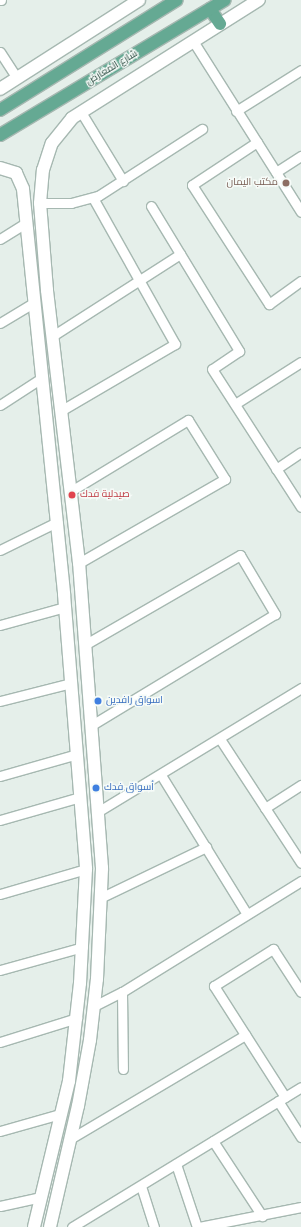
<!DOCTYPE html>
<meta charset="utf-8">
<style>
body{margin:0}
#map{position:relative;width:301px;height:1227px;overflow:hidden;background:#e5efea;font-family:"Varela Round",Cairo,sans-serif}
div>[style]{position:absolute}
.roads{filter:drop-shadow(1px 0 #a6b8b1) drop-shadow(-1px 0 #a6b8b1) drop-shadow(0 1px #a6b8b1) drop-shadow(0 -1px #a6b8b1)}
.minor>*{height:9px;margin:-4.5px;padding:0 4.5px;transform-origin:4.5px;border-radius:4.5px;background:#fff}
.secondary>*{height:12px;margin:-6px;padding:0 6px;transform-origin:6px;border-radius:6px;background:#fff}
.primary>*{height:12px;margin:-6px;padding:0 6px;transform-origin:6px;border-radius:6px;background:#65a993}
.dots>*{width:11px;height:11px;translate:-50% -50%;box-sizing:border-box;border:2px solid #f6fbf8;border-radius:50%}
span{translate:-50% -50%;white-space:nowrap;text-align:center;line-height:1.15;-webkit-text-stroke:3px #f6fbf8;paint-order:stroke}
.street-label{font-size:10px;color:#214338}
.education-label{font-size:10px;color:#785e54}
.right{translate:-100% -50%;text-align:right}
.health-label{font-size:10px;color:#be3a42}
.left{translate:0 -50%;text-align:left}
.shop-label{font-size:10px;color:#366cbe}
</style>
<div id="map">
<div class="roads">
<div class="minor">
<div style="left:0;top:0;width:1px"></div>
<div style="left:193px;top:41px;width:202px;rotate:57.7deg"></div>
<div style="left:0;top:52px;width:31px;rotate:57deg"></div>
<div style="left:236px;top:111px;width:77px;rotate:-32.2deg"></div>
<div style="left:81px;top:112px;width:81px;rotate:58.7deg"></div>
<div style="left:257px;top:142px;width:78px;rotate:146.5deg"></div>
<div style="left:192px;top:185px;width:142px;rotate:57.1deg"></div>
<div style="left:269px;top:304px;width:39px;rotate:-36deg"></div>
<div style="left:276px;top:172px;width:30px;rotate:-33deg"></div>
<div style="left:40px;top:203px;width:31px"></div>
<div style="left:71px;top:203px;width:28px;rotate:-15deg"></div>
<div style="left:98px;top:196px;width:124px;rotate:-32.8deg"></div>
<div style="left:151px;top:206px;width:170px;rotate:58.7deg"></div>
<div style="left:239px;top:351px;width:32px;rotate:146deg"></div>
<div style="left:212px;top:369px;width:164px;rotate:57.2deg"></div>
<div style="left:0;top:239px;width:31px;rotate:-32deg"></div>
<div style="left:0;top:323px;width:39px;rotate:-31deg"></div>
<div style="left:54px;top:335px;width:150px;rotate:-32.7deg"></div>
<div style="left:235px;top:404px;width:78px;rotate:-32.5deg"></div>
<div style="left:0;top:405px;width:51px;rotate:-33.1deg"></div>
<div style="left:62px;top:410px;width:131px;rotate:-30.3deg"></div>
<div style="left:175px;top:344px;width:167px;rotate:-119.3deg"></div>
<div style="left:276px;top:469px;width:30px;rotate:-34deg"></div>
<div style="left:71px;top:491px;width:137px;rotate:-31.3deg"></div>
<div style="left:188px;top:420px;width:70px;rotate:57.9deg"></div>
<div style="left:225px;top:479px;width:168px;rotate:150.1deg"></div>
<div style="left:0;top:550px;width:64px;rotate:-26.2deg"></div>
<div style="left:0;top:625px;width:67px;rotate:-15.5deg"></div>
<div style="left:86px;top:644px;width:178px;rotate:-30deg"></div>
<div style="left:240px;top:555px;width:69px;rotate:59.3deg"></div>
<div style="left:275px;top:614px;width:214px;rotate:148.8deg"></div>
<div style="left:0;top:701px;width:73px;rotate:-14.2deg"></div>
<div style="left:220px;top:739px;width:148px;rotate:56.8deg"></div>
<div style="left:161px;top:775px;width:163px;rotate:58.3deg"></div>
<div style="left:0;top:776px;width:80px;rotate:-15.9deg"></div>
<div style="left:265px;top:808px;width:43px;rotate:-32.6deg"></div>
<div style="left:99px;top:811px;width:237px;rotate:-31.3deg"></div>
<div style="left:0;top:820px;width:83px;rotate:-16deg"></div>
<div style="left:0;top:894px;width:90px;rotate:-16.2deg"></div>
<div style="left:100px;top:898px;width:118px;rotate:-25.7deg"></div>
<div style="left:0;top:970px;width:86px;rotate:-15.5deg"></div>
<div style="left:122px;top:992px;width:77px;rotate:89.3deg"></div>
<div style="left:94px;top:1006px;width:31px;rotate:-27deg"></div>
<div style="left:122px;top:992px;width:211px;rotate:-31.8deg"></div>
<div style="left:0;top:1042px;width:81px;rotate:-17.3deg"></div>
<div style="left:285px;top:1097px;width:132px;rotate:-122.6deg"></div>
<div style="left:214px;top:986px;width:70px;rotate:-32.1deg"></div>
<div style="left:273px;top:949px;width:51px;rotate:56.9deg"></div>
<div style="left:278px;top:1101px;width:43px;rotate:57.4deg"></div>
<div style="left:0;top:1131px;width:62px;rotate:-15.8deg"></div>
<div style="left:70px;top:1139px;width:204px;rotate:-30.7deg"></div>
<div style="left:213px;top:1141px;width:90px;rotate:56.8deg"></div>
<div style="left:176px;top:1164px;width:66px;rotate:71.6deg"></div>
<div style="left:141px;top:1186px;width:43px;rotate:72.4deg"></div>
<div style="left:0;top:1206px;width:42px;rotate:-12.4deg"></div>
<div style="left:72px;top:1227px;width:268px;rotate:-31.4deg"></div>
<div style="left:199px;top:1227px;width:104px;rotate:-11.1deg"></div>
</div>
<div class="secondary">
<div style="left:0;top:89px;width:165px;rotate:-32.6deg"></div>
<div style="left:0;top:168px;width:17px;rotate:17deg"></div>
<div style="left:16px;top:173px;width:17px;rotate:66deg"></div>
<div style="left:23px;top:189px;width:407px;rotate:84.2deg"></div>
<div style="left:64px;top:594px;width:276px;rotate:85.4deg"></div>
<div style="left:86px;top:869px;width:114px;rotate:93deg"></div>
<div style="left:80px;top:983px;width:99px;rotate:96.4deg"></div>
<div style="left:69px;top:1081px;width:150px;rotate:103.5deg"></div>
<div style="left:50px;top:1227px;width:124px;rotate:-77deg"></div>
<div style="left:78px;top:1106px;width:67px;rotate:-79.7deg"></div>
<div style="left:90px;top:1040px;width:61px;rotate:-83.5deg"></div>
<div style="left:97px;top:979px;width:111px;rotate:-87.4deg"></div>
<div style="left:102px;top:868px;width:306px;rotate:-94.3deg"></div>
<div style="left:79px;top:563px;width:275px;rotate:-96.7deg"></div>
<div style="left:47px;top:290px;width:87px;rotate:-94.6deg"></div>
<div style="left:40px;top:203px;width:33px;rotate:-85deg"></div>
<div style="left:43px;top:170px;width:28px;rotate:-72deg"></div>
<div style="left:52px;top:143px;width:32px;rotate:-51deg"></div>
<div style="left:72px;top:118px;width:221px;rotate:-32.3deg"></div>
</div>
<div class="primary">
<div style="left:210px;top:9px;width:18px;rotate:56deg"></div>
<div style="left:0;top:110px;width:208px;rotate:-31.9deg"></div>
<div style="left:0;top:135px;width:262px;rotate:-31deg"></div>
</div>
</div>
<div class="dots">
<div style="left:286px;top:183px;background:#8d6e63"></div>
<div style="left:72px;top:495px;background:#e0444e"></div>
<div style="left:98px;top:701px;background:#3f7fe0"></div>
<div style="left:96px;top:788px;background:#3f7fe0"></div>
</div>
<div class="street-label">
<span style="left:112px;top:68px;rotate:-31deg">شارع المعارض</span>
</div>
<div class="education-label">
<span class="right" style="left:278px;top:183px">مكتب اليمان</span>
</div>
<div class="health-label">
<span class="left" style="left:80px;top:495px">صيدلية فدك</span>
</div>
<div class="shop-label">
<span class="left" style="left:106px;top:701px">اسواق رافدين</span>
<span class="left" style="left:104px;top:788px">أسواق فدك</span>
</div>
</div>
